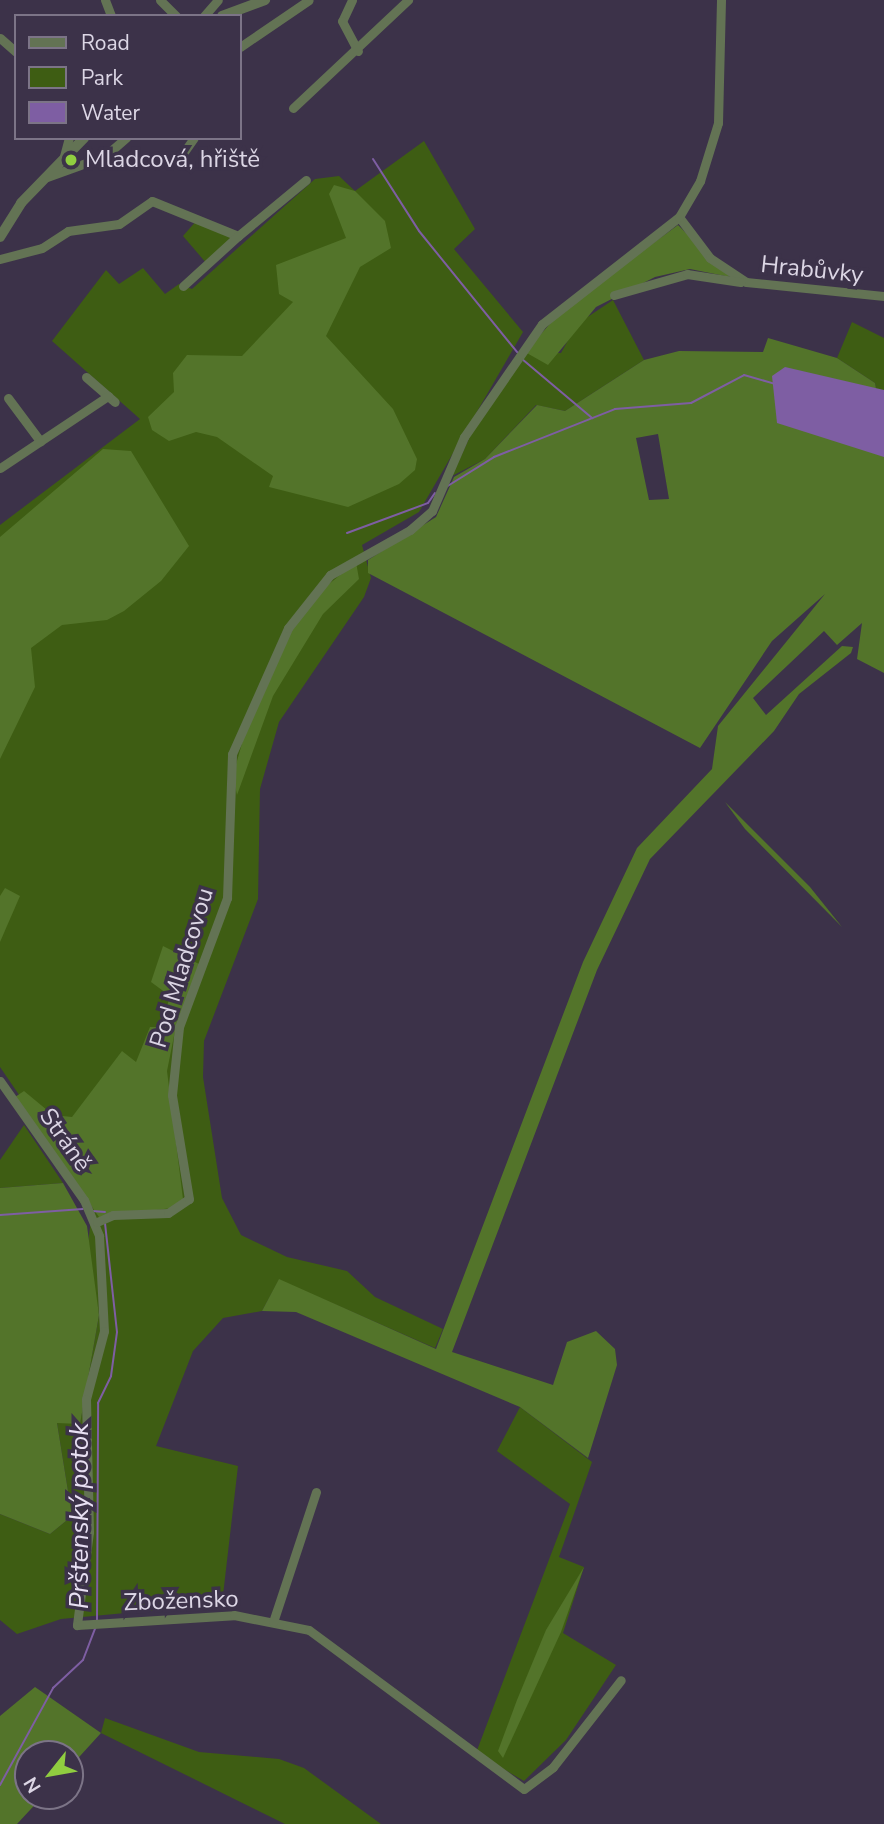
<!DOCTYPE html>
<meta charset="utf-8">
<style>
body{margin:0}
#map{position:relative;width:884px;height:1824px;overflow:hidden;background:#3c3249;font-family:"Nunito Sans",sans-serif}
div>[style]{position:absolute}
.green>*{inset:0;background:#3e5d13}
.forest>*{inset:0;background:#53742a}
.water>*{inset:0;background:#7e5ea3}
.stream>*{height:2px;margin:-1px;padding:0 1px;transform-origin:1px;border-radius:1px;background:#7e5ea3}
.minor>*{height:9px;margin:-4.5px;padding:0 4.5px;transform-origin:4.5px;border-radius:4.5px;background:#637354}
.tertiary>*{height:10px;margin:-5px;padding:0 5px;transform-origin:5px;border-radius:5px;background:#637354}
.dots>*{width:19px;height:19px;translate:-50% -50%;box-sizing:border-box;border:4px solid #3c3249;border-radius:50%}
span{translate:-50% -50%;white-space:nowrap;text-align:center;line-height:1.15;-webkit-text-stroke:7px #3c3249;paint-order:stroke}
.poi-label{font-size:24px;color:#dcd6e5}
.left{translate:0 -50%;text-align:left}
.street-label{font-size:24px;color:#dcd6e5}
.water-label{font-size:26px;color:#e8e0f3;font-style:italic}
.legend{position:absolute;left:14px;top:14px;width:228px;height:126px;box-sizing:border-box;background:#3c3249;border:2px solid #7c7487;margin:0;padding:9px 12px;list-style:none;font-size:21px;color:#dcd6e5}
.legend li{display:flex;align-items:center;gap:14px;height:35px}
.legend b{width:35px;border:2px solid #7c7487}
.north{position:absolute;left:14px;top:1740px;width:70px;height:70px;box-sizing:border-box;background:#3c3249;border:2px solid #7c7487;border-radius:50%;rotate:239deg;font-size:19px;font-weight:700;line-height:28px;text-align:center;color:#dcd6e5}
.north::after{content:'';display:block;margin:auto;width:24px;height:32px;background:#90cd40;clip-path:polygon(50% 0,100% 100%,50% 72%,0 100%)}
</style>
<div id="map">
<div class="green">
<div style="clip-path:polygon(424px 141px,475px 229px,454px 249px,523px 332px,419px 512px,362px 545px,371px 578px,364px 597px,279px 722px,260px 789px,258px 899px,204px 1041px,203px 1077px,222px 1198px,241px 1235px,287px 1257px,347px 1271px,375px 1297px,443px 1329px,435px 1348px,279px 1280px,262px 1311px,223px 1318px,193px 1351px,156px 1446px,238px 1466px,222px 1604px,61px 1619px,17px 1634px,0 1620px,0 1514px,50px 1534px,72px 1516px,57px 1423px,80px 1423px,99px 1315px,87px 1251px,93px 1203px,0 1067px,0 525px,140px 419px,52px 341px,106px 270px,119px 284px,143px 268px,165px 294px,179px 284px,192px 289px,315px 179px,339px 176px,355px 191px)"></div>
<div style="clip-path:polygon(197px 220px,232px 236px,207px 264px,183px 236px)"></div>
<div style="clip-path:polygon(613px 300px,644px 360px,565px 411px,536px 405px,485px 459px,452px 476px,472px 432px,525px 352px,561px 353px,577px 324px)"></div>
<div style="clip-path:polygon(852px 322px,884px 338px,884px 432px,875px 383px,837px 358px)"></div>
<div style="clip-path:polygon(24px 1125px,63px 1183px,0 1188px,0 1160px)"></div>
<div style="clip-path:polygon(520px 1407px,592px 1462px,559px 1557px,584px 1567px,563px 1633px,616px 1665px,566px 1740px,524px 1781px,476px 1753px,570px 1504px,497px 1451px)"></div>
<div style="clip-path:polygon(105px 1718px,199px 1752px,279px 1759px,304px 1768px,381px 1824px,285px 1824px,101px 1733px)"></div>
</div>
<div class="forest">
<div style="clip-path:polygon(334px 185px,355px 191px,385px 221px,391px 248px,360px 267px,326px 336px,393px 409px,417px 459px,415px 470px,399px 484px,348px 507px,269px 487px,273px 476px,217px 437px,196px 432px,169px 441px,152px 430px,148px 417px,174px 392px,173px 373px,187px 355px,242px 356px,293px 302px,279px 294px,276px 265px,346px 238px,329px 194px)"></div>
<div style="clip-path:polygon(678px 225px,730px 277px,690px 269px,655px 277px,596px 307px,548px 365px,525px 352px,562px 310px)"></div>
<div style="clip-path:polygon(evenodd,768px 338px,837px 358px,875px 383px,884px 432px,884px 673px,857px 659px,862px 623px,837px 645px,824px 631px,753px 698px,766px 715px,842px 646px,853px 647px,851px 653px,799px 694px,774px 731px,650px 859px,597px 970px,452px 1352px,553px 1385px,567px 1342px,596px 1331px,615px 1349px,617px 1365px,588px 1458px,520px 1407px,296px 1312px,262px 1311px,279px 1279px,436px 1349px,583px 962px,637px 848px,712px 769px,718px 726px,825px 594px,772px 641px,700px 748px,368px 573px,368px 560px,436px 517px,454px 477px,485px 459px,537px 405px,565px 411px,644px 360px,679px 351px,763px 352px,768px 338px,658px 434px,669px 499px,649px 500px,636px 438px,658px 434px)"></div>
<div style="clip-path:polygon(103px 449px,131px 451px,189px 546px,161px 581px,124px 611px,107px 620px,62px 625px,31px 648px,35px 687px,0 759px,0 537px)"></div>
<div style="clip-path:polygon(356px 562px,359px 579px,323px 614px,273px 696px,237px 795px,233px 775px,247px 726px,278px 654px,312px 598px)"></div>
<div style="clip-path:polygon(725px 802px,810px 887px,842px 927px,745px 829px)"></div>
<div style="clip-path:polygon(5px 888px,20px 896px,0 942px,0 896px)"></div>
<div style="clip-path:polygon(163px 946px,201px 965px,177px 1021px,167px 1071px,183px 1199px,172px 1208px,99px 1217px,15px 1097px,24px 1091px,53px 1115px,72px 1117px,122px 1051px,136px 1062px,150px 1027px,161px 1027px,170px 996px,151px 982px)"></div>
<div style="clip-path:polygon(63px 1183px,87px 1226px,99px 1315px,80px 1424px,57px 1423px,72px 1516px,50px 1534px,0 1514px,0 1188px)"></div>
<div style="clip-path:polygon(584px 1567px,561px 1632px,503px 1758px,498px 1751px,517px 1700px,546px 1630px)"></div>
<div style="clip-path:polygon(35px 1687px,101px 1733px,70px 1767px,70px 1754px,28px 1754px,28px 1796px,43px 1796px,17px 1824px,0 1824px,0 1716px)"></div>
</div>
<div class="water">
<div style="clip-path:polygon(785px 367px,884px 390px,884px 457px,777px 423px,772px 376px)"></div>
</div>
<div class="stream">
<div style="left:373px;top:159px;width:85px;rotate:57.4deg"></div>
<div style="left:419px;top:231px;width:156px;rotate:51deg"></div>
<div style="left:522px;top:359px;width:92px;rotate:40.1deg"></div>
<div style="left:446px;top:487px;width:57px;rotate:-32deg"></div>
<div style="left:494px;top:457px;width:130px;rotate:-21.6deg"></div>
<div style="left:615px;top:409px;width:76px;rotate:-4.5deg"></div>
<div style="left:691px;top:403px;width:60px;rotate:-27.8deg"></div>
<div style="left:744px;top:375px;width:33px;rotate:16deg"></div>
<div style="left:347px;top:533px;width:86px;rotate:-20.3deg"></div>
<div style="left:428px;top:503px;width:12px;rotate:-55deg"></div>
<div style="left:92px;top:1211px;width:13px;rotate:4deg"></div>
<div style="left:0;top:1215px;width:83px;rotate:-4.1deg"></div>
<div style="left:97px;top:1621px;width:218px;rotate:-89.7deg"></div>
<div style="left:98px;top:1403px;width:30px;rotate:-64deg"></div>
<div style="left:111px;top:1376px;width:44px;rotate:-82.2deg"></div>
<div style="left:117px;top:1332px;width:110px;rotate:-96.3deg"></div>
<div style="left:0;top:1785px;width:111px;rotate:-61.3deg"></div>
<div style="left:53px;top:1688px;width:41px;rotate:-43deg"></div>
<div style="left:83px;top:1660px;width:36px;rotate:-69deg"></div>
</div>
<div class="minor">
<div style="left:105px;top:0;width:17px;rotate:69deg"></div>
<div style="left:160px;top:0;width:23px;rotate:45deg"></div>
<div style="left:352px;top:0;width:23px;rotate:115deg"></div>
<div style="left:342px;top:21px;width:34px;rotate:62deg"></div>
<div style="left:204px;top:16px;width:21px;rotate:-49deg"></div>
<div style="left:0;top:38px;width:21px;rotate:41deg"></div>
<div style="left:240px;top:47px;width:83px;rotate:-34.3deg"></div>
<div style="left:293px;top:108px;width:158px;rotate:-43.2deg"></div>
<div style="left:63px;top:160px;width:23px;rotate:-75deg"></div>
<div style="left:177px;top:162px;width:29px;rotate:-55deg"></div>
<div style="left:47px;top:177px;width:62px;rotate:-19.9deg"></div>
<div style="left:105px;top:156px;width:28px;rotate:-41deg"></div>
<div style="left:679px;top:217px;width:51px;rotate:52.9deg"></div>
<div style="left:710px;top:258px;width:43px;rotate:33.7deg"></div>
<div style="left:746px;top:282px;width:139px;rotate:5.8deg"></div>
<div style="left:0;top:259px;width:43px;rotate:-14.7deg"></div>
<div style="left:42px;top:248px;width:31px;rotate:-33deg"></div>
<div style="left:68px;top:231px;width:51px;rotate:-7.8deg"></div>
<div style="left:119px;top:224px;width:40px;rotate:-34.9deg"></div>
<div style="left:152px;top:201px;width:93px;rotate:22.1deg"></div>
<div style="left:238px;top:236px;width:88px;rotate:-39.5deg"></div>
<div style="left:183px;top:286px;width:74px;rotate:-42.3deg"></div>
<div style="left:614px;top:295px;width:76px;rotate:-16deg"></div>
<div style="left:687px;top:274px;width:54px;rotate:8.6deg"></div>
<div style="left:86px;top:377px;width:38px;rotate:41deg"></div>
<div style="left:8px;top:398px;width:54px;rotate:53.3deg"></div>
<div style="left:0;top:468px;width:130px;rotate:-33.7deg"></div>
<div style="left:0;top:1081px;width:146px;rotate:54.8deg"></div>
<div style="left:84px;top:1200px;width:39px;rotate:67deg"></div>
<div style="left:99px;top:1236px;width:95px;rotate:87deg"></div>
<div style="left:104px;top:1331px;width:70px;rotate:104.8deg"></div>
<div style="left:86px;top:1399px;width:133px;rotate:88.7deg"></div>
<div style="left:89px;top:1532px;width:94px;rotate:97.4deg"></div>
<div style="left:77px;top:1625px;width:157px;rotate:-3.6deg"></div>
<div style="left:234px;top:1615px;width:76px;rotate:11.3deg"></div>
<div style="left:309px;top:1630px;width:267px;rotate:36.5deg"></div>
<div style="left:524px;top:1789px;width:36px;rotate:-37deg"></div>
<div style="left:553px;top:1767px;width:110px;rotate:-52deg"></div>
<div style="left:97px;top:1222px;width:17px;rotate:-24deg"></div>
<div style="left:113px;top:1215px;width:55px;rotate:-2.1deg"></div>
<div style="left:168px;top:1213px;width:25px;rotate:-34deg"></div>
<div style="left:189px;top:1199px;width:105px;rotate:-99.3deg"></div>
<div style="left:172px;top:1095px;width:68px;rotate:-84.1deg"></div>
<div style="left:179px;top:1027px;width:138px;rotate:-69.6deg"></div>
<div style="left:227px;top:898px;width:144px;rotate:-88deg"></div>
<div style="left:232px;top:754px;width:138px;rotate:-66deg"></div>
<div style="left:288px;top:628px;width:68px;rotate:-51.6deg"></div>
<div style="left:330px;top:575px;width:92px;rotate:-29.4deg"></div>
<div style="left:410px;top:530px;width:29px;rotate:-41deg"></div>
<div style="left:432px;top:511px;width:81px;rotate:-66.6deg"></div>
<div style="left:464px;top:437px;width:137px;rotate:-55.4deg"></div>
<div style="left:542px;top:324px;width:174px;rotate:-38deg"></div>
<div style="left:679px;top:217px;width:42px;rotate:-59.7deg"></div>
<div style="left:700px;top:181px;width:61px;rotate:-72.8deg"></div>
<div style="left:718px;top:123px;width:123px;rotate:-88.6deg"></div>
<div style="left:273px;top:1622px;width:137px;rotate:-71.7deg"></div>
</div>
<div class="tertiary">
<div style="left:222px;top:16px;width:46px;rotate:-20.4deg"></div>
<div style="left:0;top:237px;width:40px;rotate:-58deg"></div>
<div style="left:21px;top:203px;width:91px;rotate:-45.9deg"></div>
</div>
<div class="dots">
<div style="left:71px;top:160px;background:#90cd40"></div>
</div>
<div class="poi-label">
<span class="left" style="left:85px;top:160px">Mladcová, hřiště</span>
</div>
<div class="street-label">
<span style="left:812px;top:270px;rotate:6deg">Hrabůvky</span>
<span style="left:182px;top:968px;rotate:-73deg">Pod Mladcovou</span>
<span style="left:65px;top:1140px;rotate:55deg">Stráně</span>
<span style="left:181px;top:1601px;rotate:-2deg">Zbožensko</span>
</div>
<div class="water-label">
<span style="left:80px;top:1516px;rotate:-90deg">Prštenský potok</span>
</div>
<ul class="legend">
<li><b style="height:9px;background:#637354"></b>Road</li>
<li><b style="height:19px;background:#3e5d13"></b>Park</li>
<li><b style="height:19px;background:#7e5ea3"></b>Water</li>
</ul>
<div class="north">N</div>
</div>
